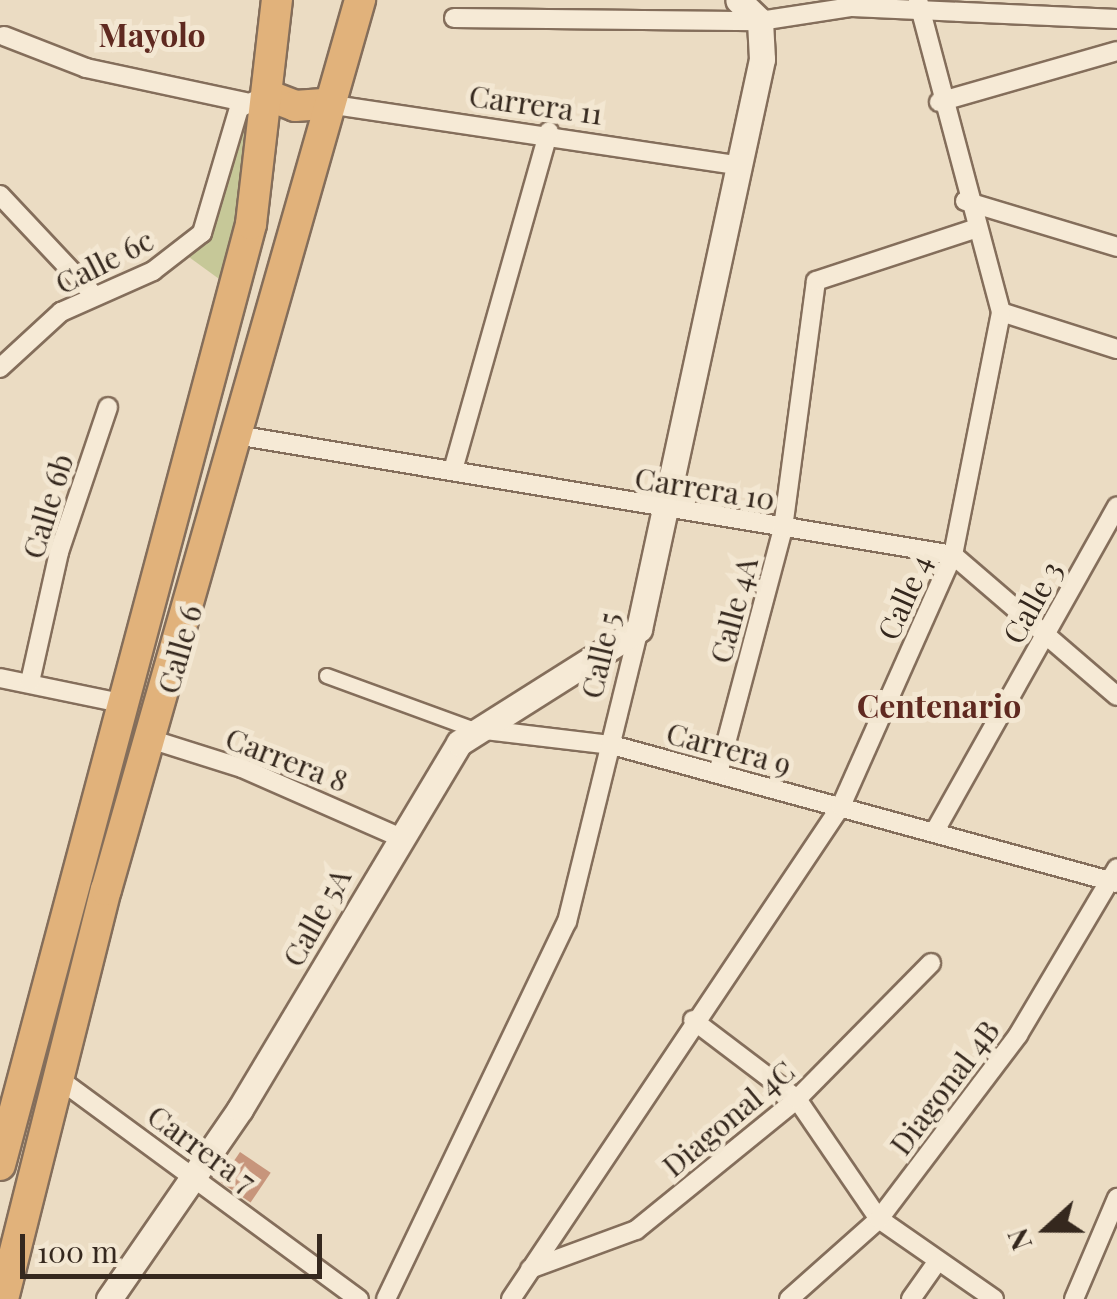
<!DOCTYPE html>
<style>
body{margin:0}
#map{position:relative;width:1117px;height:1299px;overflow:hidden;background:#ebdcc3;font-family:"Playfair Display",serif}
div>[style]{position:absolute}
.green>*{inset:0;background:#c6c898}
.building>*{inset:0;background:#c7957b;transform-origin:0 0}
.roads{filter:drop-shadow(2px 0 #846e5b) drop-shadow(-2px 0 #846e5b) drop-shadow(0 2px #846e5b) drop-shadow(0 -2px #846e5b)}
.pedestrian>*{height:14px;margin:-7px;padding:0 7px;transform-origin:7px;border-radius:7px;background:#f6ead6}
.minor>*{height:18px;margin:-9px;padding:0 9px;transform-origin:9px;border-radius:9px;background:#f6ead6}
.secondary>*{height:25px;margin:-12.5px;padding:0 12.5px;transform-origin:12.5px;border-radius:12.5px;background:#f6ead6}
.trunk>*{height:30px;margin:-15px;padding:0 15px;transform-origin:15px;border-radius:15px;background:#e1b27b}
span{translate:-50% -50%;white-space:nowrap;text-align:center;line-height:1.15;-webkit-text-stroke:10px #f3e7d2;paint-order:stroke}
.street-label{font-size:30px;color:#35281e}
.neighbourhood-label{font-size:32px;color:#5f2920;font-weight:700}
.north{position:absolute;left:997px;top:1179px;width:100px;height:100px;-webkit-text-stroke:8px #f3e7d2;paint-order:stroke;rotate:249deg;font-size:28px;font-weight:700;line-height:40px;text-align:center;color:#35281e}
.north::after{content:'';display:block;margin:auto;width:35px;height:45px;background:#35281e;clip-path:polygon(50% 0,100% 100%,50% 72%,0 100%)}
.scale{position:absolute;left:20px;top:1234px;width:302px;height:45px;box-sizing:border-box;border:5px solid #35281e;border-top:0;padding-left:12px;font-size:30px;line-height:35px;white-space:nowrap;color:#35281e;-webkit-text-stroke:8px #f3e7d2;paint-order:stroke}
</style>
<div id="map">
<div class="green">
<div style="clip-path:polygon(267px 95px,226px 284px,182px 252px,202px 233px,239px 108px)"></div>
</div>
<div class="building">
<div style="left:240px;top:1152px;width:37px;height:36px;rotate:34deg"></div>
</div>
<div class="roads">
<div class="pedestrian">
<div style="left:327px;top:676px;width:154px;rotate:20.1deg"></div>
</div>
<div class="minor">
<div style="left:454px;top:18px;width:306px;rotate:0.6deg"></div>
<div style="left:760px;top:21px;width:93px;rotate:-8.7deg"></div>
<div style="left:852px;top:7px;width:265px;rotate:2.6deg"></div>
<div style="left:4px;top:36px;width:88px;rotate:21.3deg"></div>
<div style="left:86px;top:68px;width:163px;rotate:12.1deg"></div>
<div style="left:939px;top:102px;width:185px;rotate:-16deg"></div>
<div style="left:327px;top:104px;width:415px;rotate:8.5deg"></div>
<div style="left:0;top:195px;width:134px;rotate:46.8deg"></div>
<div style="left:965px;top:201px;width:159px;rotate:16.8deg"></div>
<div style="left:1001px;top:312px;width:122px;rotate:17.7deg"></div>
<div style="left:0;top:368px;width:83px;rotate:-42.6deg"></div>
<div style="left:61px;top:312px;width:101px;rotate:-24deg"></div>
<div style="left:153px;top:271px;width:62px;rotate:-37.8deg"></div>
<div style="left:202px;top:233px;width:130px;rotate:-73.5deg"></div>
<div style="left:239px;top:108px;width:31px;rotate:-25deg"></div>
<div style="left:236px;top:435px;width:727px;rotate:9.5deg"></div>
<div style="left:953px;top:555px;width:216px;rotate:40.7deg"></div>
<div style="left:453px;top:470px;width:352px;rotate:-74.2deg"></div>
<div style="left:0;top:678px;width:128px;rotate:11.7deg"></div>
<div style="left:30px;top:682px;width:133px;rotate:-77.4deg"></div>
<div style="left:59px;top:552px;width:153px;rotate:-71.3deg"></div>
<div style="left:477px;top:729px;width:136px;rotate:6.8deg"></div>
<div style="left:612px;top:745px;width:524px;rotate:15.28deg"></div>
<div style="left:153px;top:740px;width:93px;rotate:17.5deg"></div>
<div style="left:242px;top:768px;width:169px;rotate:23.7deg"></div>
<div style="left:718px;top:773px;width:253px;rotate:-75.1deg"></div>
<div style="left:783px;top:528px;width:249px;rotate:-82.4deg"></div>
<div style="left:816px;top:281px;width:166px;rotate:-18.2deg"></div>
<div style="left:936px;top:829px;width:370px;rotate:-60.7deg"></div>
<div style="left:693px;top:1020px;width:131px;rotate:37.2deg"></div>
<div style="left:797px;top:1099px;width:145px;rotate:55.7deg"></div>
<div style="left:879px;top:1219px;width:140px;rotate:34.8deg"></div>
<div style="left:59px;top:1079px;width:372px;rotate:36.3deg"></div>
<div style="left:530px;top:1269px;width:113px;rotate:-20.2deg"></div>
<div style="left:636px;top:1230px;width:208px;rotate:-39.1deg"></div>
<div style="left:797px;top:1099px;width:191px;rotate:-45.4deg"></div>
<div style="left:386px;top:1299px;width:418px;rotate:-64.4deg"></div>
<div style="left:567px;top:922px;width:302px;rotate:-76.2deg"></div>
<div style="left:511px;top:1299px;width:593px;rotate:-56.2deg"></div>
<div style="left:841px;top:806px;width:275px;rotate:-66deg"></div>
<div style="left:953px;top:555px;width:248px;rotate:-78.8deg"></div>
<div style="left:1001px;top:312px;width:323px;rotate:-104.9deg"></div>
<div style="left:789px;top:1299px;width:120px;rotate:-41.6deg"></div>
<div style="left:879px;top:1219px;width:231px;rotate:-52.9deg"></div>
<div style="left:1018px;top:1035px;width:194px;rotate:-59.3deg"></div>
<div style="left:911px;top:1299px;width:42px;rotate:-54.8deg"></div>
<div style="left:1074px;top:1299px;width:110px;rotate:-66.9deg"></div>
</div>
<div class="secondary">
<div style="left:109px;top:1299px;width:231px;rotate:-55.4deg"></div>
<div style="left:240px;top:1109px;width:427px;rotate:-59.1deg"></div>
<div style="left:459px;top:743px;width:213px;rotate:-32.3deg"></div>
<div style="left:639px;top:629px;width:583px;rotate:-77.82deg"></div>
<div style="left:762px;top:59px;width:38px;rotate:-93deg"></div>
<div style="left:760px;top:21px;width:30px;rotate:-136deg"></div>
</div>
<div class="trunk">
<div style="left:267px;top:95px;width:30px;rotate:21deg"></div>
<div style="left:295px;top:106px;width:32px;rotate:-4deg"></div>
<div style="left:0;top:1165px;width:974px;rotate:-75.06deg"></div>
<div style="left:251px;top:224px;width:226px;rotate:-83.4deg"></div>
<div style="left:3px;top:1299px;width:422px;rotate:-75.9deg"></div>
<div style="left:106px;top:890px;width:926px;rotate:-74.07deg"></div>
</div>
</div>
<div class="street-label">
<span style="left:536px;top:104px;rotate:8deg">Carrera 11</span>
<span style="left:104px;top:261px;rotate:-27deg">Calle 6c</span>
<span style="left:705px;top:488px;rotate:9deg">Carrera 10</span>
<span style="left:47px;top:506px;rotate:-73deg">Calle 6b</span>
<span style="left:904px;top:597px;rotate:-66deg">Calle 4</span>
<span style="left:1032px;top:602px;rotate:-61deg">Calle 3</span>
<span style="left:733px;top:610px;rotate:-75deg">Calle 4A</span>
<span style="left:179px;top:649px;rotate:-74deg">Calle 6</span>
<span style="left:600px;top:655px;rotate:-77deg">Calle 5</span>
<span style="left:729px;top:748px;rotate:15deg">Carrera 9</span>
<span style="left:287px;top:759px;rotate:21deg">Carrera 8</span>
<span style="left:316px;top:917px;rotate:-61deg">Calle 5A</span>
<span style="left:944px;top:1087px;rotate:-53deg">Diagonal 4B</span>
<span style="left:728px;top:1118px;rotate:-40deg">Diagonal 4C</span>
<span style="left:202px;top:1148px;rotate:36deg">Carrera 7</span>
</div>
<div class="neighbourhood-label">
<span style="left:152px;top:34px">Mayolo</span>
<span style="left:939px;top:705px">Centenario</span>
</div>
<div class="north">N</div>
<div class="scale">100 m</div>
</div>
